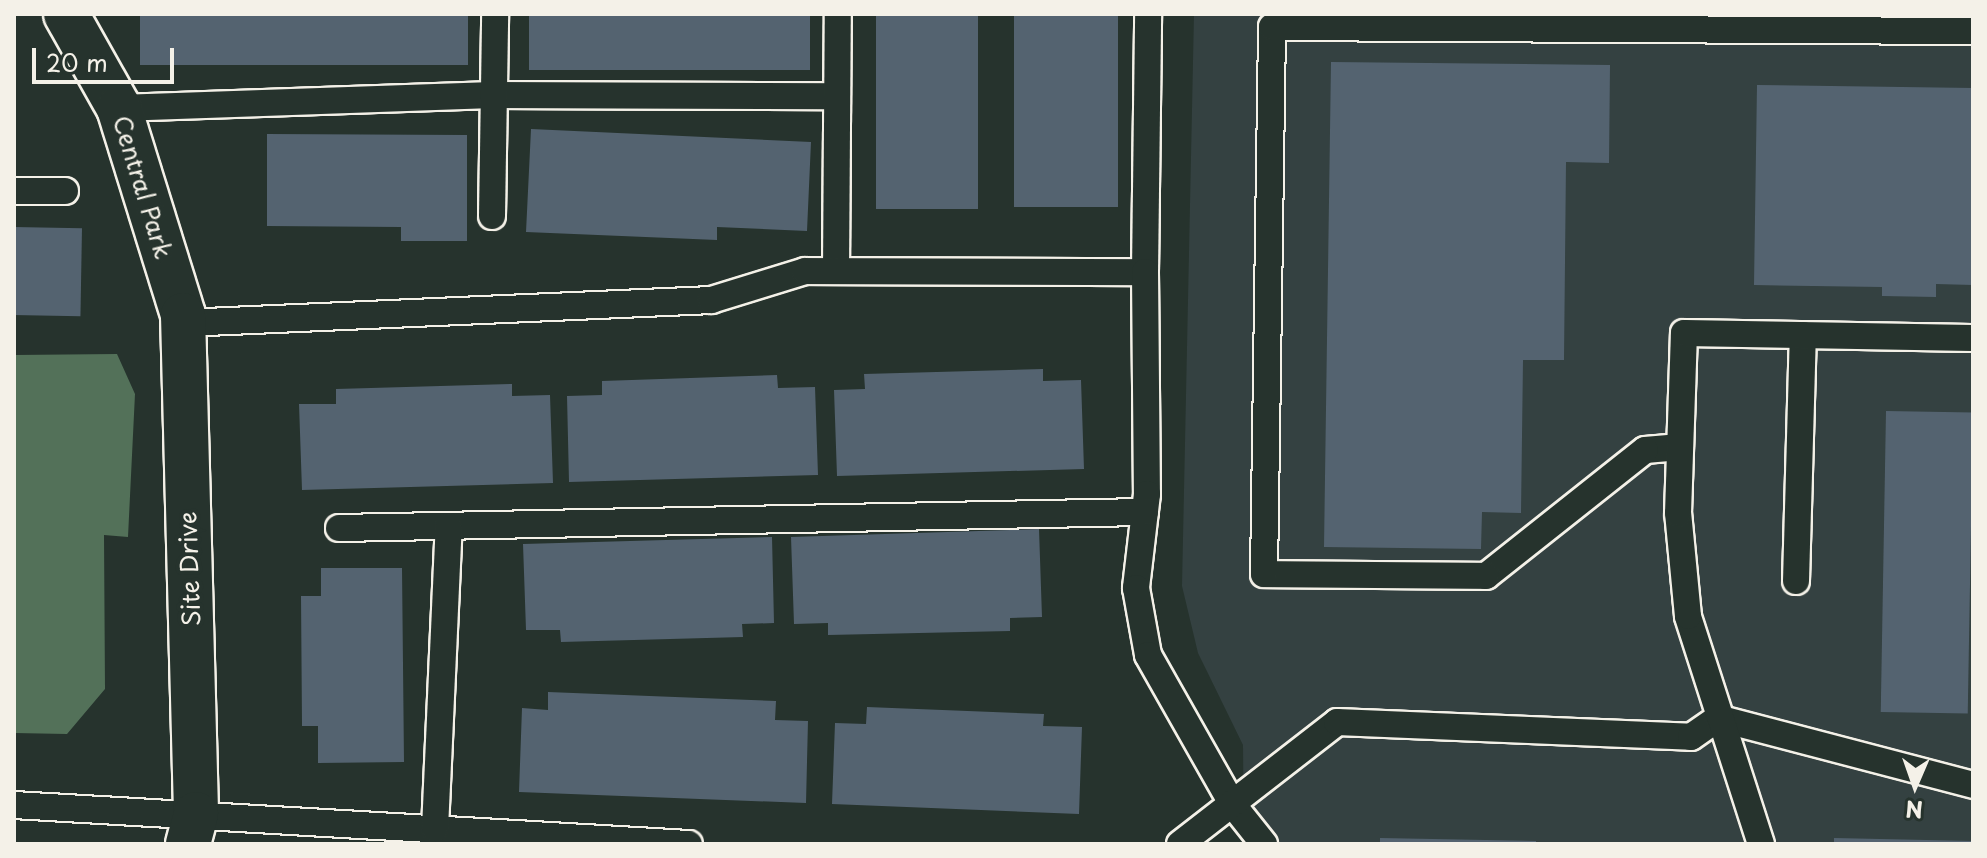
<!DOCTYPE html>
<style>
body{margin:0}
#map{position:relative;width:1987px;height:858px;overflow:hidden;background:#26332d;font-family:"Playpen Sans",sans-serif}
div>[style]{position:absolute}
.built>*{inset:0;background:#344141}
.green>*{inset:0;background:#537159}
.building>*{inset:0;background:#546370;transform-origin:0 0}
.roads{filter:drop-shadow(2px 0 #f4f1e8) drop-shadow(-2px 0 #f4f1e8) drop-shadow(0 2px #f4f1e8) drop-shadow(0 -2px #f4f1e8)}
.lane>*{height:26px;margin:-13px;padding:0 13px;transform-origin:13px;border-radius:13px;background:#26332d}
.street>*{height:44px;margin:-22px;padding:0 22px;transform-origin:22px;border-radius:22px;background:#26332d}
span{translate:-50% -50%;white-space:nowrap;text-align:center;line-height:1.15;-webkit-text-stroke:8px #26332d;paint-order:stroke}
.street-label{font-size:24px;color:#f4f1e8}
.frame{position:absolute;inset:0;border:16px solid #f4f1e8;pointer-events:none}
.north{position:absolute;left:1875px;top:746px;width:80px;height:80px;-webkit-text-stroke:6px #26332d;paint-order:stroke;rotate:182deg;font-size:22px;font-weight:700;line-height:32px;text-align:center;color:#f4f1e8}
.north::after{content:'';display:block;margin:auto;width:28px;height:36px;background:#f4f1e8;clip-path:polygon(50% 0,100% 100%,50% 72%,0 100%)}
.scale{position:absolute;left:32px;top:48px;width:142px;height:36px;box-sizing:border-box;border:4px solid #f4f1e8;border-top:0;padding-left:10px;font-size:24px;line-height:28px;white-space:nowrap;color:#f4f1e8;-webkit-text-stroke:6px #26332d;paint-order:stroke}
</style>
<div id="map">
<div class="built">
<div style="clip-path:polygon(1194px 14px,1973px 14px,1973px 844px,1244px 844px,1243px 745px,1198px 653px,1182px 586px)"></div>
</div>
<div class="green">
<div style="clip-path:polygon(117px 354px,135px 394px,128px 537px,104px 535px,105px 689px,67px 734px,14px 733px,14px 355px)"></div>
</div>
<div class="building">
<div style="left:140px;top:14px;width:328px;height:51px"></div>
<div style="left:529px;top:14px;width:281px;height:56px"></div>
<div style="left:876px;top:14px;width:102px;height:195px"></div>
<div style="left:1014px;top:14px;width:104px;height:193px"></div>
<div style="clip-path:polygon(1331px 62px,1610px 65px,1609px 163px,1566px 162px,1564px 360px,1523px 360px,1521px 513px,1482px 512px,1481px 549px,1324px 547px)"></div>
<div style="clip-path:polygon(1757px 85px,1973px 88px,1973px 285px,1936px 284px,1936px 297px,1882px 296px,1882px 287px,1754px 285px)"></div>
<div style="clip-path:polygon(531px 129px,811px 142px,807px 231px,717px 227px,717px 240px,526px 232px)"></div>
<div style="clip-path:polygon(267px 134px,467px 135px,467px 241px,401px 241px,401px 227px,267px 226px)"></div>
<div style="left:14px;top:227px;width:68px;height:88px;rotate:1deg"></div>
<div style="clip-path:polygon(1043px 369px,1043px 381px,1081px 380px,1084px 469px,837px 476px,834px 390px,865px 389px,864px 374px)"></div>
<div style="clip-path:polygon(777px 375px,778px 388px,815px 387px,818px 475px,569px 482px,567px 396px,602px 395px,602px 381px)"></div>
<div style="clip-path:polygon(512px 384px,512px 396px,550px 395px,553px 483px,302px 490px,299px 404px,336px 404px,336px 389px)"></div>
<div style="left:1886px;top:411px;width:87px;height:301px;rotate:1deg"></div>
<div style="clip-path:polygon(1039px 529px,1042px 617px,1010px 618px,1010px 631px,828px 635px,828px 623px,794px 624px,791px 537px)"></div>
<div style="clip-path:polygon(772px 537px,774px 623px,742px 624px,743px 637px,561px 642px,560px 630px,526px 630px,523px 544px)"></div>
<div style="clip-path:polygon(321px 568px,402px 568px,404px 762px,318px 763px,318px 726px,302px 726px,301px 596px,321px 596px)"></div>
<div style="clip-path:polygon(548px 692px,776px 701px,775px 720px,808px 721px,806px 803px,519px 792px,522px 708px,548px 710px)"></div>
<div style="clip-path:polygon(867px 707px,1044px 714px,1043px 726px,1082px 727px,1079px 814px,832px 804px,835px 723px,866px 724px)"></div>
<div style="clip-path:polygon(1380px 838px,1536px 841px,1536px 844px,1380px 844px)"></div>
<div style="clip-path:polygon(1834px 838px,1973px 841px,1973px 844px,1834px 844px)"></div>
</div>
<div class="roads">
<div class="lane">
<div style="left:119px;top:108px;width:374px;rotate:-2deg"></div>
<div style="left:493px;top:95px;width:344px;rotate:0.2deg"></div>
<div style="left:14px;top:191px;width:51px"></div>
<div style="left:492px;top:216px;width:202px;rotate:-89.1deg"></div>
<div style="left:836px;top:271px;width:257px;rotate:-89.6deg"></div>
<div style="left:1145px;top:272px;width:258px;rotate:-89.3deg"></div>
<div style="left:183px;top:323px;width:529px;rotate:-2.49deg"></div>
<div style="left:711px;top:300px;width:98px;rotate:-17.1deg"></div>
<div style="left:805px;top:271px;width:340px;rotate:0.2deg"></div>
<div style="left:1145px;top:272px;width:222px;rotate:89.5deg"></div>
<div style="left:1147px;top:494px;width:95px;rotate:96.7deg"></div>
<div style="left:1136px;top:588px;width:68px;rotate:79.8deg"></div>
<div style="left:1148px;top:655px;width:172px;rotate:60.5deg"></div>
<div style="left:1233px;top:805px;width:50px;rotate:51.5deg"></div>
<div style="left:1680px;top:447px;width:35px;rotate:175deg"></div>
<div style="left:1645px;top:450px;width:203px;rotate:141.6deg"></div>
<div style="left:1486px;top:576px;width:222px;rotate:-179.5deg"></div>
<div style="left:1264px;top:574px;width:547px;rotate:-89.16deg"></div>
<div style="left:1272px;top:27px;width:701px;rotate:0.33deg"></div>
<div style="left:339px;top:528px;width:806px;rotate:-1.14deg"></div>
<div style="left:1796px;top:581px;width:246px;rotate:-88.4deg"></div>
<div style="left:14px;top:805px;width:676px;rotate:3.31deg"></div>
<div style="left:435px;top:829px;width:303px;rotate:-87.4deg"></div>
<div style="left:1180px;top:844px;width:199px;rotate:-37.8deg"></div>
<div style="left:1337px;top:722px;width:354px;rotate:2.4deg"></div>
<div style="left:1691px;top:737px;width:33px;rotate:-35deg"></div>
<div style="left:1718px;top:718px;width:264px;rotate:14.7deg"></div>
<div style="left:1761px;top:844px;width:239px;rotate:-107.8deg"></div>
<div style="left:1688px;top:616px;width:103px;rotate:-95.5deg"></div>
<div style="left:1678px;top:513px;width:180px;rotate:-88.1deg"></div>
<div style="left:1684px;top:333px;width:289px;rotate:1deg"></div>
</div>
<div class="street">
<div style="left:66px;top:14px;width:108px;rotate:60.6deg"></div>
<div style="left:119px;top:108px;width:217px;rotate:72.8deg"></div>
<div style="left:183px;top:315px;width:499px;rotate:88.5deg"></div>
<div style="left:196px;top:814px;width:31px;rotate:105deg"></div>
</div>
</div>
<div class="street-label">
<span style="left:143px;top:187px;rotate:73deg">Central Park</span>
<span style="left:189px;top:569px;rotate:-92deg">Site Drive</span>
</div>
<div class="frame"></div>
<div class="north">N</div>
<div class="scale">20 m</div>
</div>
